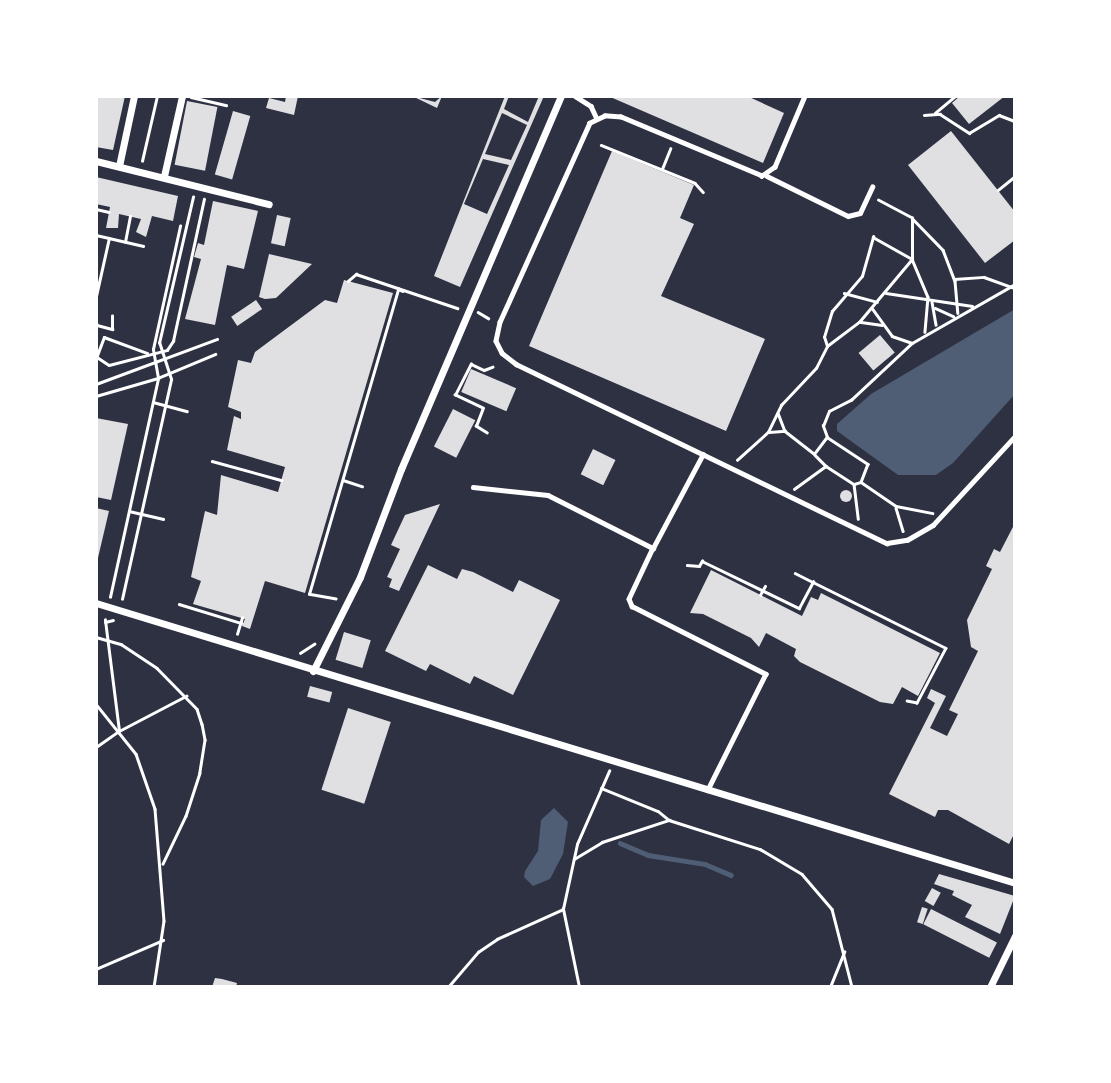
<!DOCTYPE html>
<style>
body{margin:0}
#map{position:relative;width:1111px;height:1083px;overflow:hidden;background:#2d3142;font-family:"Nunito Sans",sans-serif}
div>[style]{position:absolute}
.water>*{inset:0;background:#4f5d75}
.stream>*{height:4.5px;margin:-2.25px;padding:0 2.25px;transform-origin:2.25px;border-radius:2.25px;background:#4f5d75}
.building>*{inset:0;background:#e0e0e3;transform-origin:0 0}
.round{border-radius:50%}
.path>*{height:2.5px;margin:-1.25px;padding:0 1.25px;transform-origin:1.25px;border-radius:1.25px;background:#fff}
.service>*{height:4.5px;margin:-2.25px;padding:0 2.25px;transform-origin:2.25px;border-radius:2.25px;background:#fff}
.minor>*{height:7px;margin:-3.5px;padding:0 3.5px;transform-origin:3.5px;border-radius:3.5px;background:#fff}
span{translate:-50% -50%;white-space:nowrap;text-align:center;line-height:1.15;-webkit-text-stroke:6px #fff;paint-order:stroke}
.frame{position:absolute;inset:0;border:98px solid #fff;pointer-events:none}
</style>
<div id="map">
<div class="water">
<div style="clip-path:polygon(1015px 309px,1015px 394px,953px 463px,936px 475px,898px 475px,837px 431px,837px 424px,871px 394px)"></div>
<div style="clip-path:polygon(554px 808px,568px 822px,563px 854px,550px 879px,533px 886px,524px 877px,525px 871px,538px 851px,541px 820px)"></div>
</div>
<div class="stream">
<div style="left:620px;top:843px;width:30px;rotate:23deg"></div>
<div style="left:648px;top:855px;width:58px;rotate:9deg"></div>
<div style="left:705px;top:864px;width:28px;rotate:23deg"></div>
</div>
<div class="building">
<div style="clip-path:polygon(96px 96px,125px 96px,113px 150px,96px 147px)"></div>
<div style="clip-path:polygon(286px 96px,298px 96px,294px 115px,266px 108px,269px 98px,285px 102px)"></div>
<div style="clip-path:polygon(412px 96px,435px 102px,442px 96px,437px 108px)"></div>
<div style="clip-path:polygon(evenodd,505px 96px,509px 96px,504px 109px,528px 122px,539px 96px,544px 96px,460px 287px,434px 276px,505px 96px,502px 113px,527px 125px,511px 160px,485px 154px,502px 113px,505px 96px,483px 159px,509px 165px,487px 214px,464px 204px,483px 159px)"></div>
<div style="clip-path:polygon(608px 96px,747px 96px,784px 113px,763px 163px)"></div>
<div style="clip-path:polygon(960px 96px,1005px 96px,969px 124px,952px 103px)"></div>
<div style="left:187px;top:101px;width:31px;height:65px;rotate:11deg"></div>
<div style="left:233px;top:111px;width:18px;height:66px;rotate:16deg"></div>
<div style="clip-path:polygon(951px 131px,1015px 212px,1015px 240px,985px 263px,908px 165px)"></div>
<div style="clip-path:polygon(612px 151px,694px 185px,680px 218px,694px 224px,661px 296px,765px 339px,726px 431px,529px 346px)"></div>
<div style="clip-path:polygon(96px 177px,178px 196px,173px 221px,152px 216px,146px 237px,136px 232px,141px 219px,119px 214px,118px 228px,106px 228px,110px 207px,96px 204px)"></div>
<div style="clip-path:polygon(213px 201px,258px 211px,244px 269px,227px 265px,215px 325px,185px 319px,201px 259px,194px 257px,198px 243px,204px 245px)"></div>
<div style="left:277px;top:215px;width:14px;height:29px;rotate:12deg"></div>
<div style="clip-path:polygon(269px 254px,312px 264px,276px 298px,265px 299px,259px 297px)"></div>
<div style="clip-path:polygon(344px 280px,393px 293px,305px 593px,265px 581px,250px 629px,242px 626px,245px 619px,193px 604px,201px 581px,191px 577px,205px 511px,217px 515px,221px 475px,278px 492px,285px 467px,227px 450px,234px 416px,241px 419px,241px 412px,228px 407px,238px 360px,251px 363px,255px 352px,325px 300px,337px 303px)"></div>
<div style="left:256px;top:300px;width:11px;height:30px;rotate:56deg"></div>
<div style="left:880px;top:335px;width:23px;height:28px;rotate:50deg"></div>
<div style="left:471px;top:369px;width:49px;height:25px;rotate:23deg"></div>
<div style="left:453px;top:409px;width:25px;height:42px;rotate:27deg"></div>
<div style="clip-path:polygon(96px 418px,128px 424px,111px 500px,96px 497px)"></div>
<div style="left:593px;top:449px;width:25px;height:28px;rotate:26deg"></div>
<div class="round" style="left:840px;top:490px;width:12px;height:12px"></div>
<div style="clip-path:polygon(440px 504px,399px 591px,389px 587px,392px 579px,387px 577px,400px 549px,391px 545px,405px 515px)"></div>
<div style="clip-path:polygon(96px 508px,109px 511px,97px 562px,96px 562px)"></div>
<div style="clip-path:polygon(1015px 523px,1015px 832px,1009px 844px,948px 810px,938px 810px,935px 817px,889px 794px,935px 703px,927px 698px,931px 689px,946px 696px,930px 728px,947px 736px,958px 714px,949px 710px,978px 651px,971px 647px,967px 620px,992px 569px,986px 566px,994px 549px,1000px 552px)"></div>
<div style="clip-path:polygon(428px 565px,457px 579px,462px 569px,473px 572px,513px 592px,519px 580px,560px 600px,513px 695px,474px 676px,470px 684px,430px 664px,426px 671px,385px 651px)"></div>
<div style="clip-path:polygon(711px 570px,802px 616px,811px 597px,818px 600px,821px 593px,940px 653px,918px 696px,902px 687px,893px 704px,880px 702px,800px 662px,794px 656px,796px 649px,766px 633px,759px 647px,751px 638px,703px 614px,690px 613px)"></div>
<div style="left:344px;top:632px;width:28px;height:29px;rotate:17deg"></div>
<div style="left:310px;top:686px;width:23px;height:11px;rotate:15deg"></div>
<div style="left:348px;top:708px;width:45px;height:86px;rotate:18deg"></div>
<div style="clip-path:polygon(939px 874px,1015px 896px,1000px 934px,965px 917px,972px 905px,952px 895px,954px 891px,934px 884px)"></div>
<div style="left:932px;top:888px;width:10px;height:15px;rotate:29deg"></div>
<div style="left:922px;top:907px;width:6px;height:16px;rotate:18deg"></div>
<div style="left:931px;top:909px;width:74px;height:17px;rotate:27deg"></div>
<div style="clip-path:polygon(215px 978px,222px 979px,237px 983px,236px 987px,212px 987px)"></div>
</div>
<div class="path">
<div style="left:277px;top:96px;width:4px"></div>
<div style="left:191px;top:97px;width:36px;rotate:13deg"></div>
<div style="left:935px;top:113px;width:26px;rotate:-40deg"></div>
<div style="left:924px;top:115px;width:16px;rotate:-4deg"></div>
<div style="left:940px;top:114px;width:35px;rotate:33deg"></div>
<div style="left:969px;top:133px;width:35px;rotate:-31deg"></div>
<div style="left:999px;top:115px;width:17px;rotate:21deg"></div>
<div style="left:601px;top:145px;width:101px;rotate:22deg"></div>
<div style="left:695px;top:183px;width:12px;rotate:48deg"></div>
<div style="left:142px;top:161px;width:67px;rotate:-77deg"></div>
<div style="left:662px;top:169px;width:22px;rotate:-68deg"></div>
<div style="left:998px;top:190px;width:22px;rotate:-39deg"></div>
<div style="left:96px;top:209px;width:13px;rotate:13deg"></div>
<div style="left:913px;top:219px;width:43px;rotate:45.9deg"></div>
<div style="left:943px;top:250px;width:33px;rotate:69deg"></div>
<div style="left:955px;top:281px;width:32px;rotate:85deg"></div>
<div style="left:96px;top:235px;width:13px;rotate:13deg"></div>
<div style="left:125px;top:242px;width:26px;rotate:-79deg"></div>
<div style="left:954px;top:279px;width:30px;rotate:-4deg"></div>
<div style="left:984px;top:277px;width:33px;rotate:20deg"></div>
<div style="left:348px;top:281px;width:11px;rotate:-41deg"></div>
<div style="left:356px;top:274px;width:107px;rotate:18.6deg"></div>
<div style="left:844px;top:293px;width:34px;rotate:15deg"></div>
<div style="left:886px;top:293px;width:87px;rotate:8.6deg"></div>
<div style="left:96px;top:296px;width:59px;rotate:-77.4deg"></div>
<div style="left:109px;top:238px;width:35px;rotate:13deg"></div>
<div style="left:932px;top:302px;width:23px;rotate:80deg"></div>
<div style="left:872px;top:308px;width:34px;rotate:54deg"></div>
<div style="left:892px;top:336px;width:21px;rotate:19deg"></div>
<div style="left:912px;top:343px;width:119px;rotate:-29.8deg"></div>
<div style="left:935px;top:308px;width:20px;rotate:24deg"></div>
<div style="left:478px;top:312px;width:12px;rotate:31deg"></div>
<div style="left:96px;top:319px;width:6px;rotate:81deg"></div>
<div style="left:97px;top:325px;width:16px;rotate:15deg"></div>
<div style="left:112px;top:329px;width:13px;rotate:-90deg"></div>
<div style="left:861px;top:322px;width:21px;rotate:8deg"></div>
<div style="left:827px;top:346px;width:40px;rotate:-37deg"></div>
<div style="left:859px;top:322px;width:82px;rotate:-49.9deg"></div>
<div style="left:912px;top:259px;width:41px;rotate:-90deg"></div>
<div style="left:912px;top:218px;width:38px;rotate:-152deg"></div>
<div style="left:97px;top:357px;width:14px;rotate:34deg"></div>
<div style="left:109px;top:365px;width:60px;rotate:-14.5deg"></div>
<div style="left:167px;top:350px;width:11px;rotate:-56deg"></div>
<div style="left:173px;top:341px;width:145px;rotate:-77.7deg"></div>
<div style="left:96px;top:358px;width:22px;rotate:-69deg"></div>
<div style="left:104px;top:337px;width:46px;rotate:20.4deg"></div>
<div style="left:96px;top:384px;width:129px;rotate:-20.4deg"></div>
<div style="left:96px;top:396px;width:65px;rotate:-16.2deg"></div>
<div style="left:158px;top:378px;width:62px;rotate:-22.8deg"></div>
<div style="left:153px;top:402px;width:35px;rotate:15deg"></div>
<div style="left:778px;top:413px;width:19px;rotate:69deg"></div>
<div style="left:769px;top:432px;width:16px;rotate:-4deg"></div>
<div style="left:785px;top:431px;width:37px;rotate:38deg"></div>
<div style="left:814px;top:454px;width:21px;rotate:-53deg"></div>
<div style="left:827px;top:437px;width:49px;rotate:33.4deg"></div>
<div style="left:868px;top:464px;width:19px;rotate:111deg"></div>
<div style="left:487px;top:433px;width:13px;rotate:-148deg"></div>
<div style="left:476px;top:426px;width:19px;rotate:-69deg"></div>
<div style="left:483px;top:408px;width:31px;rotate:-155deg"></div>
<div style="left:455px;top:395px;width:35px;rotate:-63deg"></div>
<div style="left:471px;top:364px;width:14px;rotate:25deg"></div>
<div style="left:484px;top:370px;width:9px;rotate:-21deg"></div>
<div style="left:827px;top:437px;width:12px;rotate:-110deg"></div>
<div style="left:823px;top:426px;width:16px;rotate:-68deg"></div>
<div style="left:829px;top:411px;width:25px;rotate:-27deg"></div>
<div style="left:851px;top:400px;width:83px;rotate:-43.1deg"></div>
<div style="left:815px;top:455px;width:16px;rotate:45deg"></div>
<div style="left:826px;top:466px;width:33px;rotate:33deg"></div>
<div style="left:854px;top:484px;width:7px;rotate:-16deg"></div>
<div style="left:861px;top:482px;width:42px;rotate:34.4deg"></div>
<div style="left:896px;top:506px;width:37px;rotate:11deg"></div>
<div style="left:737px;top:460px;width:42px;rotate:-42.1deg"></div>
<div style="left:768px;top:432px;width:30px;rotate:-64deg"></div>
<div style="left:781px;top:405px;width:51px;rotate:-46.6deg"></div>
<div style="left:816px;top:368px;width:25px;rotate:-63deg"></div>
<div style="left:827px;top:346px;width:9px;rotate:-108deg"></div>
<div style="left:824px;top:337px;width:27px;rotate:-73deg"></div>
<div style="left:832px;top:311px;width:46px;rotate:-49.4deg"></div>
<div style="left:862px;top:276px;width:41px;rotate:-74.2deg"></div>
<div style="left:873px;top:237px;width:45px;rotate:29.4deg"></div>
<div style="left:912px;top:259px;width:41px;rotate:67.2deg"></div>
<div style="left:928px;top:297px;width:35px;rotate:95deg"></div>
<div style="left:212px;top:461px;width:72px;rotate:15.4deg"></div>
<div style="left:343px;top:480px;width:20px;rotate:18deg"></div>
<div style="left:854px;top:484px;width:35px;rotate:83deg"></div>
<div style="left:794px;top:489px;width:39px;rotate:-36deg"></div>
<div style="left:896px;top:508px;width:24px;rotate:73deg"></div>
<div style="left:129px;top:511px;width:35px;rotate:13deg"></div>
<div style="left:687px;top:565px;width:12px;rotate:5deg"></div>
<div style="left:699px;top:566px;width:6px;rotate:-59deg"></div>
<div style="left:702px;top:561px;width:108px;rotate:25.9deg"></div>
<div style="left:799px;top:608px;width:30px;rotate:-62deg"></div>
<div style="left:813px;top:582px;width:148px;rotate:26.4deg"></div>
<div style="left:946px;top:648px;width:62px;rotate:117.8deg"></div>
<div style="left:917px;top:703px;width:10px;rotate:-169deg"></div>
<div style="left:795px;top:573px;width:20px;rotate:27deg"></div>
<div style="left:760px;top:595px;width:10px;rotate:-61deg"></div>
<div style="left:110px;top:597px;width:224px;rotate:-77.6deg"></div>
<div style="left:158px;top:378px;width:29px;rotate:-100deg"></div>
<div style="left:153px;top:349px;width:126px;rotate:-77.6deg"></div>
<div style="left:122px;top:599px;width:225px;rotate:-77.4deg"></div>
<div style="left:171px;top:379px;width:38px;rotate:-108deg"></div>
<div style="left:159px;top:343px;width:150px;rotate:-76.9deg"></div>
<div style="left:336px;top:599px;width:27px;rotate:-170deg"></div>
<div style="left:309px;top:594px;width:318px;rotate:-73.7deg"></div>
<div style="left:398px;top:289px;width:5px;rotate:22deg"></div>
<div style="left:179px;top:604px;width:65px;rotate:17deg"></div>
<div style="left:105px;top:622px;width:8px;rotate:-14deg"></div>
<div style="left:237px;top:634px;width:17px;rotate:-73deg"></div>
<div style="left:96px;top:637px;width:26px;rotate:16deg"></div>
<div style="left:121px;top:644px;width:43px;rotate:33.7deg"></div>
<div style="left:157px;top:668px;width:57px;rotate:45.7deg"></div>
<div style="left:197px;top:709px;width:16px;rotate:72deg"></div>
<div style="left:202px;top:724px;width:16px;rotate:79deg"></div>
<div style="left:205px;top:740px;width:33px;rotate:99deg"></div>
<div style="left:200px;top:773px;width:45px;rotate:108deg"></div>
<div style="left:186px;top:816px;width:53px;rotate:115.6deg"></div>
<div style="left:300px;top:653px;width:17px;rotate:-33deg"></div>
<div style="left:96px;top:704px;width:64px;rotate:51.3deg"></div>
<div style="left:136px;top:754px;width:58px;rotate:70.9deg"></div>
<div style="left:155px;top:809px;width:112px;rotate:85.4deg"></div>
<div style="left:164px;top:921px;width:67px;rotate:98.6deg"></div>
<div style="left:119px;top:731px;width:76px;rotate:-27.6deg"></div>
<div style="left:96px;top:747px;width:28px;rotate:-35deg"></div>
<div style="left:119px;top:731px;width:112px;rotate:-97.2deg"></div>
<div style="left:601px;top:788px;width:61px;rotate:22deg"></div>
<div style="left:658px;top:811px;width:14px;rotate:39deg"></div>
<div style="left:574px;top:859px;width:33px;rotate:-31deg"></div>
<div style="left:602px;top:842px;width:71px;rotate:-18.2deg"></div>
<div style="left:669px;top:820px;width:96px;rotate:17.7deg"></div>
<div style="left:760px;top:849px;width:49px;rotate:30.8deg"></div>
<div style="left:802px;top:874px;width:46px;rotate:49.4deg"></div>
<div style="left:832px;top:909px;width:81px;rotate:75.6deg"></div>
<div style="left:96px;top:969px;width:73px;rotate:-23.4deg"></div>
<div style="left:448px;top:987px;width:46px;rotate:-49.4deg"></div>
<div style="left:478px;top:952px;width:23px;rotate:-34deg"></div>
<div style="left:497px;top:939px;width:72px;rotate:-24.4deg"></div>
<div style="left:579px;top:987px;width:80px;rotate:-101.6deg"></div>
<div style="left:563px;top:909px;width:66px;rotate:-77.8deg"></div>
<div style="left:577px;top:844px;width:80px;rotate:-66.3deg"></div>
<div style="left:830px;top:987px;width:38px;rotate:-68deg"></div>
</div>
<div class="service">
<div style="left:575px;top:96px;width:19px;rotate:32deg"></div>
<div style="left:591px;top:106px;width:14px;rotate:65deg"></div>
<div style="left:805px;top:96px;width:77px;rotate:112.9deg"></div>
<div style="left:775px;top:167px;width:16px;rotate:145deg"></div>
<div style="left:762px;top:176px;width:153px;rotate:-157.3deg"></div>
<div style="left:621px;top:117px;width:16px;rotate:-176deg"></div>
<div style="left:605px;top:116px;width:17px;rotate:155deg"></div>
<div style="left:590px;top:123px;width:218px;rotate:114.3deg"></div>
<div style="left:500px;top:322px;width:19px;rotate:102deg"></div>
<div style="left:496px;top:341px;width:13px;rotate:63deg"></div>
<div style="left:502px;top:353px;width:18px;rotate:38deg"></div>
<div style="left:516px;top:364px;width:412px;rotate:25.8deg"></div>
<div style="left:887px;top:543px;width:20px;rotate:-9deg"></div>
<div style="left:907px;top:540px;width:30px;rotate:-30deg"></div>
<div style="left:933px;top:525px;width:121px;rotate:-47.3deg"></div>
<div style="left:767px;top:176px;width:90px;rotate:26.3deg"></div>
<div style="left:848px;top:216px;width:12px;rotate:-14deg"></div>
<div style="left:860px;top:213px;width:29px;rotate:-65deg"></div>
<div style="left:473px;top:487px;width:75px;rotate:6.1deg"></div>
<div style="left:548px;top:495px;width:118px;rotate:26.8deg"></div>
<div style="left:653px;top:548px;width:106px;rotate:-62deg"></div>
<div style="left:653px;top:548px;width:56px;rotate:115.2deg"></div>
<div style="left:629px;top:599px;width:8px;rotate:67deg"></div>
<div style="left:632px;top:606px;width:150px;rotate:26.9deg"></div>
<div style="left:766px;top:674px;width:130px;rotate:116.6deg"></div>
</div>
<div class="minor">
<div style="left:96px;top:161px;width:178px;rotate:14deg"></div>
<div style="left:119px;top:166px;width:72px;rotate:-77.9deg"></div>
<div style="left:164px;top:176px;width:82px;rotate:-77.3deg"></div>
<div style="left:96px;top:603px;width:961px;rotate:16.94deg"></div>
<div style="left:313px;top:671px;width:105px;rotate:-63.4deg"></div>
<div style="left:360px;top:577px;width:116px;rotate:-69.2deg"></div>
<div style="left:401px;top:469px;width:406px;rotate:-66.8deg"></div>
<div style="left:990px;top:987px;width:57px;rotate:-63.9deg"></div>
</div>
<div class="frame"></div>
</div>
